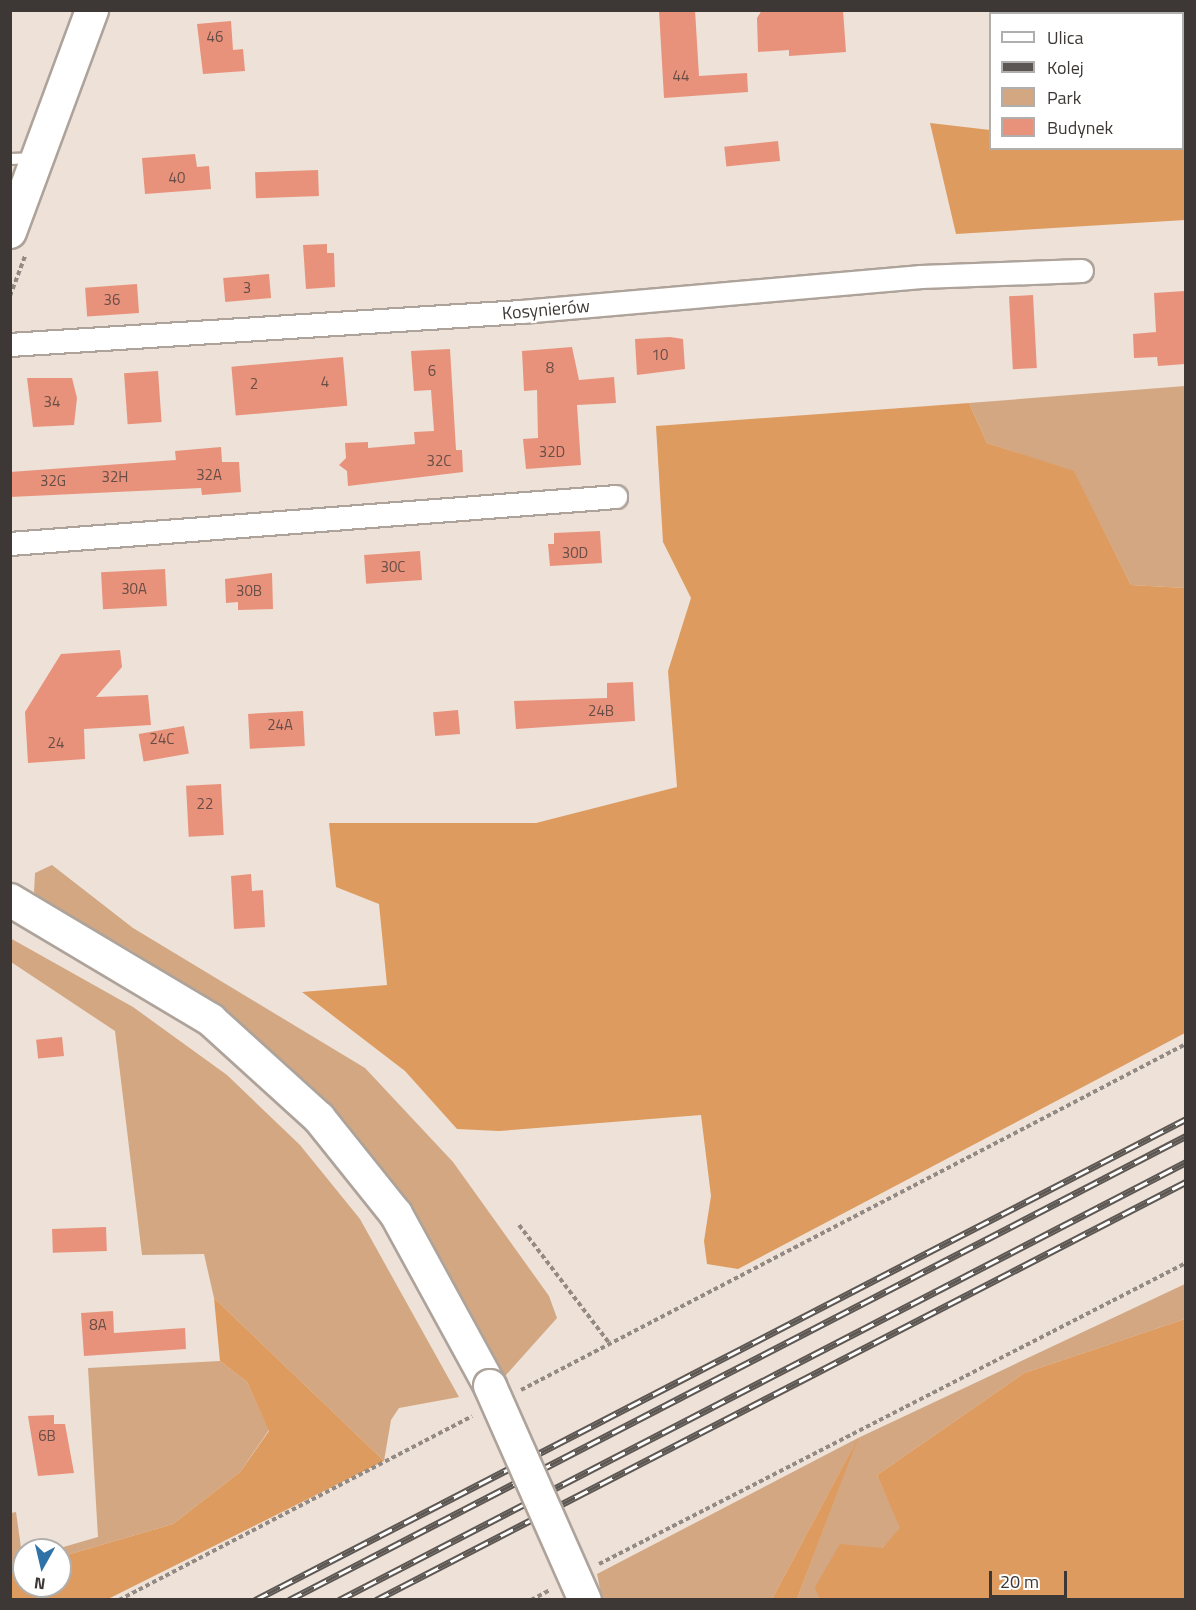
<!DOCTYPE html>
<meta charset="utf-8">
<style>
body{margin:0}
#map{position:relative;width:1196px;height:1610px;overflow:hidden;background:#ede1d8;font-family:"Titillium Web",sans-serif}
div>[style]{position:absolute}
.green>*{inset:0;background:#d3a782}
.forest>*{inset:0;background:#dd9b5f}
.building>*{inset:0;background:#e8927b;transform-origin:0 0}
.path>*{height:4px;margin-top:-2px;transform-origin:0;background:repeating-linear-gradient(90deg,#938a84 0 4.5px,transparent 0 7.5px)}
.roads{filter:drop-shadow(2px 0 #aea39a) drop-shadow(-2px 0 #aea39a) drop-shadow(0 2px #aea39a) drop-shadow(0 -2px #aea39a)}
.lane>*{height:10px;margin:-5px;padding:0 5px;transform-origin:5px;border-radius:5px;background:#fff}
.street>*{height:22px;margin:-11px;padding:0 11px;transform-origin:11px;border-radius:11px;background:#fff}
.secondary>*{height:32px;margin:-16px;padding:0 16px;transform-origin:16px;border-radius:16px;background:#fff}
.rail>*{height:7px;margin-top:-3.5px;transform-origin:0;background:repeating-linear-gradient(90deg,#fff 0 14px,#5d5753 0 28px);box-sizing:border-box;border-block:2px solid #5d5753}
.bridges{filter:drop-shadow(2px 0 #aea39a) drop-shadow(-2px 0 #aea39a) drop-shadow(0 2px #aea39a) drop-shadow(0 -2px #aea39a)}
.secondary-bridge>*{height:32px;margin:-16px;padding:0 16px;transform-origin:16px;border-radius:16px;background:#fff}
span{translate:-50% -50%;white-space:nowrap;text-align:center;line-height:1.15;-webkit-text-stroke:4.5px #fff;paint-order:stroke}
.number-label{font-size:15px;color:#684e46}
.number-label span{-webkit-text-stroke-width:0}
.street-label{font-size:18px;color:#3d3835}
.frame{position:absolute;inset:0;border:12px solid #3d3835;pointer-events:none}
.legend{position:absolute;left:989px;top:12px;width:195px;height:138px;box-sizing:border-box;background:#fff;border:2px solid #b1afae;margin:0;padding:8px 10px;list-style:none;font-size:18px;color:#3d3835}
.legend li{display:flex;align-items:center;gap:12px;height:30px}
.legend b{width:30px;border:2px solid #b1afae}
.north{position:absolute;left:12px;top:1538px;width:60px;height:60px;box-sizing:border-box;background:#fff;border:2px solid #b1afae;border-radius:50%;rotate:188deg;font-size:16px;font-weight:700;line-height:24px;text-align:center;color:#3d3835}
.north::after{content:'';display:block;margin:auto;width:21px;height:27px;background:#2f72a8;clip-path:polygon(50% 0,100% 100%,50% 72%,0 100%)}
.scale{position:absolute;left:989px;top:1571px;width:78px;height:27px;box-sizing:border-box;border:3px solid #3d3835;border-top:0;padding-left:8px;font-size:18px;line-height:21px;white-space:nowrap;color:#3d3835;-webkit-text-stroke:4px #fff;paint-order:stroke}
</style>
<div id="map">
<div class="green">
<div style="clip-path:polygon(1185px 386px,1185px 588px,1131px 585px,1074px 472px,987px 443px,969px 403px)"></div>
<div style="clip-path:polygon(52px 865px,133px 928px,365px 1068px,453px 1162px,549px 1296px,557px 1318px,505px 1376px,432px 1242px,365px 1147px,235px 1021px,132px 951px,40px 899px,34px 892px,35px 873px)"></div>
<div style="clip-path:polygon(10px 938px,133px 1007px,227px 1075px,300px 1145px,360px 1219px,459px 1397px,399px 1408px,391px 1420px,384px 1461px,214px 1298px,204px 1254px,142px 1255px,115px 1031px,11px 962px)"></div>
<div style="clip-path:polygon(1185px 1284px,1185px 1319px,1024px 1373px,877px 1475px,901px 1528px,882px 1548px,816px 1587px,819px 1599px,797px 1599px,855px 1444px,772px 1599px,602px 1599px,597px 1574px,858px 1438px)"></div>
<div style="clip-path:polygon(220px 1361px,247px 1382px,269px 1430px,240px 1472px,173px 1524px,60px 1557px,60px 1550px,53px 1550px,98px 1537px,88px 1368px)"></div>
<div style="clip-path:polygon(16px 1512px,24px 1569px,11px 1574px,11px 1513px)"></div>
</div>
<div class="forest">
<div style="clip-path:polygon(930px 123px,990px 130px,990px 148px,1182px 148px,1185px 131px,1185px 220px,956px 234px)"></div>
<div style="clip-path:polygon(969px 403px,987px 443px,1074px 471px,1131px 585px,1185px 588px,1185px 1033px,738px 1269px,707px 1264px,704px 1241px,711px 1196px,701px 1115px,499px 1131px,457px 1129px,405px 1071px,302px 992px,387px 985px,379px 904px,336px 887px,329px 823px,536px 823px,677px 787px,668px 671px,691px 598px,663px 542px,656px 426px)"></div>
<div style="clip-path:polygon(214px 1298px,384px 1461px,108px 1599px,11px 1599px,12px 1573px,24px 1569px,24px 1586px,60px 1586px,60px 1557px,173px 1524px,240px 1472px,269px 1431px,247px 1382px,220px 1361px)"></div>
<div style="clip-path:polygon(1185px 1319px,1185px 1599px,819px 1599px,815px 1587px,840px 1544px,882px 1548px,900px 1528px,877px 1475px,1024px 1373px)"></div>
<div style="clip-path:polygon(858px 1438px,797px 1599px,772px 1599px)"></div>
</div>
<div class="building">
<div style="clip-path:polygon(659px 10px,695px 10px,699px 76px,747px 73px,748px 92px,664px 98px)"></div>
<div style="clip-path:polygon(762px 10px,843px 10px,846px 52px,789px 56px,789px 50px,758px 52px,757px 18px)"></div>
<div style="clip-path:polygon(231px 21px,233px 50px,243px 49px,245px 71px,203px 74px,197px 24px)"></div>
<div style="left:778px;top:141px;width:20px;height:54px;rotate:84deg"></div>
<div style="clip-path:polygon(195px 154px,197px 167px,209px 166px,211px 189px,145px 194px,142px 158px)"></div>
<div style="left:318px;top:170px;width:26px;height:63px;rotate:88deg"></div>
<div style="clip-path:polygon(327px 244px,327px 253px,334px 253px,335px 287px,306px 289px,303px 245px)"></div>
<div style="left:269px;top:274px;width:24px;height:46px;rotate:85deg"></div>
<div style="left:137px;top:284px;width:29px;height:52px;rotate:86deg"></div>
<div style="clip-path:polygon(1185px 291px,1185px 364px,1158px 366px,1157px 357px,1134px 358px,1133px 334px,1156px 332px,1154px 293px)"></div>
<div style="left:1033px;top:295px;width:73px;height:24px;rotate:87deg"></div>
<div style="clip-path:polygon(670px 337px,683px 339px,685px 369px,637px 375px,635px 339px)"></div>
<div style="clip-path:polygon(572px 347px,579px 380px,614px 377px,616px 403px,577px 405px,581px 465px,526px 469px,523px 439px,538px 438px,537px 390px,524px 391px,522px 351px)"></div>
<div style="clip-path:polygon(450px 349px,456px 450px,462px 450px,463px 472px,348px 486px,347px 471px,339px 465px,346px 458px,345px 443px,368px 442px,368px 448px,415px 444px,414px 432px,434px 431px,431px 390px,414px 391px,411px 351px)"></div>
<div style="left:343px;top:357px;width:49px;height:112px;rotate:85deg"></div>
<div style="left:158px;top:371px;width:51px;height:34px;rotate:86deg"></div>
<div style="clip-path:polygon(27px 378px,72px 378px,77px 398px,74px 425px,33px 427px)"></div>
<div style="clip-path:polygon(221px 447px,222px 462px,239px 462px,241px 492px,202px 495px,201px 488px,10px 497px,10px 472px,176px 460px,175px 451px)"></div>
<div style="clip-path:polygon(600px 531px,602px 563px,550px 566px,548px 544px,554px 544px,554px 533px)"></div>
<div style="left:420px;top:551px;width:29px;height:56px;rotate:86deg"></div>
<div style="left:165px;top:569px;width:37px;height:64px;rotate:87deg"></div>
<div style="clip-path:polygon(272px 573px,273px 609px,238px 610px,238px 602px,226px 603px,225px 579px)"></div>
<div style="clip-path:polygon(120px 650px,122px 667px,96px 697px,148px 695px,151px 725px,84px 729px,85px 759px,28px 763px,25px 712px,61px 654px)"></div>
<div style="clip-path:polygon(633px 682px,635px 721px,516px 729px,514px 701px,607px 698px,607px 683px)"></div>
<div style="left:458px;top:710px;width:24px;height:25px;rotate:85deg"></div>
<div style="left:303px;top:711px;width:35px;height:55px;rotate:87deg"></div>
<div style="left:184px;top:726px;width:28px;height:46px;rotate:80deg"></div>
<div style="left:221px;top:784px;width:51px;height:35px;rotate:87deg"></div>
<div style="clip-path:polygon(251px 874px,252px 891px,263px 890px,265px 927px,234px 929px,231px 876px)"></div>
<div style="left:62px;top:1037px;width:19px;height:26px;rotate:84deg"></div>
<div style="left:106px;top:1227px;width:24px;height:54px;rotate:88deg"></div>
<div style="clip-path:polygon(113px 1311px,114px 1333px,185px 1328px,186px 1349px,84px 1356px,81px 1313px)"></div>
<div style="clip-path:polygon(54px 1415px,54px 1424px,65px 1424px,74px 1473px,38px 1476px,28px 1416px)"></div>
</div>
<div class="path">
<div style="left:10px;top:296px;width:43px;rotate:-69.4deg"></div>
<div style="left:519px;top:1225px;width:150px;rotate:52.6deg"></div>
<div style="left:521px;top:1390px;width:750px;rotate:-27.49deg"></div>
<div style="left:599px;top:1564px;width:660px;rotate:-27.15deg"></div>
<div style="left:119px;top:1600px;width:398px;rotate:-27.5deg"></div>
<div style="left:531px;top:1600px;width:21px;rotate:-28deg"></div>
</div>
<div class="roads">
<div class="lane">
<div style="left:10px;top:159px;width:25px;rotate:-2deg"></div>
</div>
<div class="street">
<div style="left:10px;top:345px;width:513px;rotate:-3.69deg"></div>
<div style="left:522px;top:312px;width:401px;rotate:-5deg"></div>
<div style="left:921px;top:277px;width:161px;rotate:-2.1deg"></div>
<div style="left:10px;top:544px;width:608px;rotate:-4.43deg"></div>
</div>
<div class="secondary">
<div style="left:10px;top:232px;width:237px;rotate:-69.7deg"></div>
<div style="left:10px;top:900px;width:234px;rotate:30.8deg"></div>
<div style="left:211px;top:1020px;width:146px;rotate:42.2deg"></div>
<div style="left:319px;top:1118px;width:123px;rotate:51.3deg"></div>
<div style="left:396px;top:1214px;width:196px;rotate:61.3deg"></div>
</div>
</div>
<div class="rail">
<div style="left:255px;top:1600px;width:1048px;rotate:-27.32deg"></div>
<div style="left:289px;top:1600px;width:1010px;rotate:-27.35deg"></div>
<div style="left:339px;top:1600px;width:954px;rotate:-27.34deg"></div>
<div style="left:376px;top:1600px;width:911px;rotate:-27.3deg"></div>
</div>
<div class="bridges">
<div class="secondary-bridge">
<div style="left:490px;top:1386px;width:234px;rotate:66.1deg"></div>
</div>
</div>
<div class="number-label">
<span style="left:215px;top:37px">46</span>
<span style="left:681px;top:76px">44</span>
<span style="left:177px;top:178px">40</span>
<span style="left:247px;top:288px">3</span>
<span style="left:112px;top:300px">36</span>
<span style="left:660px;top:355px">10</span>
<span style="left:550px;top:368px">8</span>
<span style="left:432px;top:371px">6</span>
<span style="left:325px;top:382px">4</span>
<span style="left:254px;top:384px">2</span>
<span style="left:52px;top:402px">34</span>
<span style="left:552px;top:452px">32D</span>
<span style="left:439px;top:461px">32C</span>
<span style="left:209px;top:475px">32A</span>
<span style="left:115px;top:477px">32H</span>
<span style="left:53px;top:481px">32G</span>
<span style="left:575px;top:553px">30D</span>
<span style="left:393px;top:567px">30C</span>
<span style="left:134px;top:589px">30A</span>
<span style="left:249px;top:591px">30B</span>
<span style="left:601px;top:711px">24B</span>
<span style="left:280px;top:725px">24A</span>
<span style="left:162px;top:739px">24C</span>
<span style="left:56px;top:743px">24</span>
<span style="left:205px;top:804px">22</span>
<span style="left:98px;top:1325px">8A</span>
<span style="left:47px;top:1436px">6B</span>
</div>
<div class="street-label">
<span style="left:546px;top:310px;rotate:-5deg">Kosynierów</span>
</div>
<div class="frame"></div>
<ul class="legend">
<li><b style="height:8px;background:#fff"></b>Ulica</li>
<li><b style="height:8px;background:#5d5753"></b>Kolej</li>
<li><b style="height:16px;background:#d3a782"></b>Park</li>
<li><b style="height:16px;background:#e8927b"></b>Budynek</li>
</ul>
<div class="north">N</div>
<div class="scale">20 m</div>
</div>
